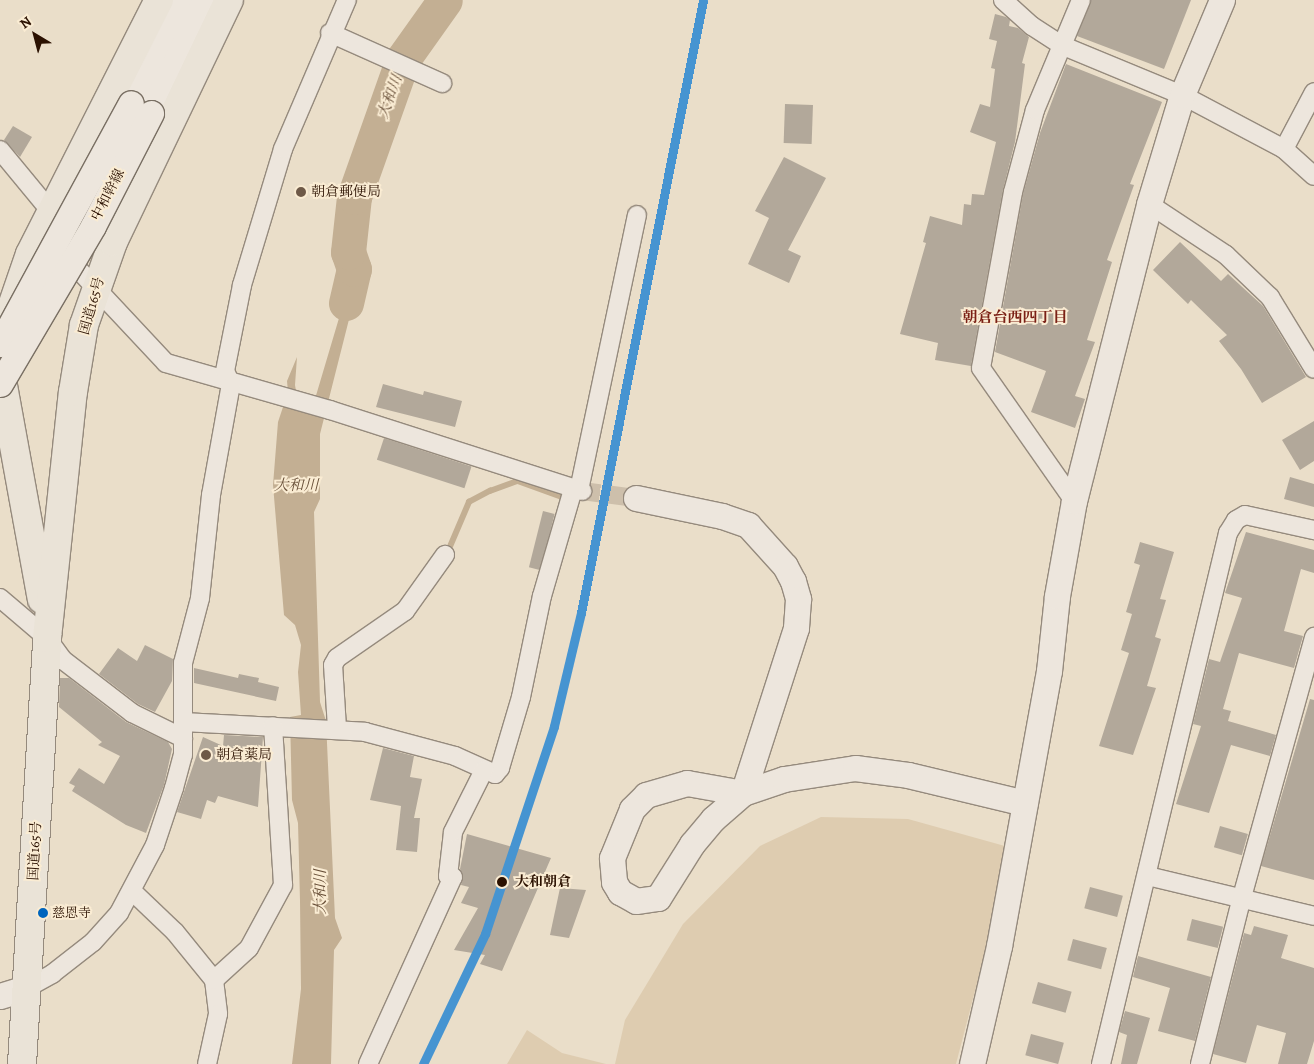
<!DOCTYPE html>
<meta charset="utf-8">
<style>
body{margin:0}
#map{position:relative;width:1314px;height:1064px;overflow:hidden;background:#eadec9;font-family:Alegreya,"Noto Serif JP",serif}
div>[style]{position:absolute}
.green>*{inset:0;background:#deccb0}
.water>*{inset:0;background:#c3af93}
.stream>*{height:5.5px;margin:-2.75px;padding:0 2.75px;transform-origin:2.75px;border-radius:2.75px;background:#c3af93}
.river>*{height:35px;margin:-17.5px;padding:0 17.5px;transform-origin:17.5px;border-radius:17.5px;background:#c3af93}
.building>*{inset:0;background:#b2a89a;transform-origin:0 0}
.street-tunnel>*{height:18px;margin-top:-9px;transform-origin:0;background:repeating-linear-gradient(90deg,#cdbfab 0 18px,transparent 0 27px)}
.roads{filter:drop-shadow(1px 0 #958a7d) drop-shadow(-1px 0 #958a7d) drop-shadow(0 1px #958a7d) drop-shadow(0 -1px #958a7d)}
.street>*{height:18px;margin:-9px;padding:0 9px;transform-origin:9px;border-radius:9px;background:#ede6dd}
.secondary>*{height:25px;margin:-12.5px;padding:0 12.5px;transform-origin:12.5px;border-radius:12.5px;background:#ede6dd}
.highway>*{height:28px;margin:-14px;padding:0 14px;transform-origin:14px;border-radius:14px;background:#eae3d7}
.bridges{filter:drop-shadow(1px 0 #796f63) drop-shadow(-1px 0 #796f63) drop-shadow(0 1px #796f63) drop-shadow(0 -1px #796f63)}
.secondary-bridge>*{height:25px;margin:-12.5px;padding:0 12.5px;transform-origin:12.5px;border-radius:12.5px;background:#ede6dd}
.rail-1>*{height:9px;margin:-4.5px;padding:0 4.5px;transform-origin:4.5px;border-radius:4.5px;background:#4694d1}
.dots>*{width:14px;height:14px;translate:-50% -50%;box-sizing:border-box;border:2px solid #faecd3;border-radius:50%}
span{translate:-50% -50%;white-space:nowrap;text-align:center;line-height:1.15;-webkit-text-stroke:4px #faecd3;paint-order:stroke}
.bus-label{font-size:13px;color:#2b1101}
.left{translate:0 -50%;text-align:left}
.poi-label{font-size:14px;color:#2b1101}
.street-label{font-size:14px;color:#2b1101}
.stop-label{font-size:14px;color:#2b1101;font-weight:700}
.water-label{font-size:15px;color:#684f38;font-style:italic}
.neighbourhood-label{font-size:15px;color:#7a1f14;font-weight:700}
.north{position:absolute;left:10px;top:10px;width:50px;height:50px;-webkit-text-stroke:4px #faecd3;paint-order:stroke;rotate:323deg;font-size:14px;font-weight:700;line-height:20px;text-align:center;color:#2b1101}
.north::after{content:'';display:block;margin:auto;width:18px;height:22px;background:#2b1101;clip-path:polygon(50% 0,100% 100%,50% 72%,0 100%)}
</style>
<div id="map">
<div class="green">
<div style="clip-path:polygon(821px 817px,908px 819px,1012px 848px,956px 1064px,615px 1064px,625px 1020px,683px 924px,760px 846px)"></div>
<div style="clip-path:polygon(527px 1030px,562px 1053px,606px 1064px,507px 1064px)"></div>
</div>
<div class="water">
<div style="clip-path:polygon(350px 255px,362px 268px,320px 434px,320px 499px,314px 512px,320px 702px,326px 721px,335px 918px,342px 938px,334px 950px,331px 1064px,292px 1064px,301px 989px,300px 901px,298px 823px,292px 800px,290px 717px,301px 715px,298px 672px,301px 645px,295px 625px,284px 615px,273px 485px,278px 422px,288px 392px,287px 381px,297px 357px,295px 385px,299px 409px,312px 409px,342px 308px,337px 302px)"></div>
</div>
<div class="stream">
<div style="left:449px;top:549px;width:51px;rotate:-66.9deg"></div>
<div style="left:469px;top:502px;width:24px;rotate:-28deg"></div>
<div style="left:490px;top:491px;width:30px;rotate:-20deg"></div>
<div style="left:518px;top:481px;width:45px;rotate:19.7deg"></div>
</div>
<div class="river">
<div style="left:346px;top:303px;width:35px;rotate:-77deg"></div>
<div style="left:354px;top:269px;width:18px;rotate:-109deg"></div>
<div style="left:348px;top:252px;width:55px;rotate:-83.8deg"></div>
<div style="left:354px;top:197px;width:146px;rotate:-70.5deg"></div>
<div style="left:403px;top:59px;width:72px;rotate:-54.6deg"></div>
</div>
<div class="building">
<div style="clip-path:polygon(1091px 0,1191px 0,1164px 69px,1077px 36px)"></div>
<div style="clip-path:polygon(995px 14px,1006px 17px,1010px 20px,1009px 26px,1018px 28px,1029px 37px,1022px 63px,1025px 64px,1015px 142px,1003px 190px,971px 366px,935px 360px,938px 343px,900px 334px,926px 243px,923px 242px,930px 216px,962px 225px,964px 204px,971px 205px,972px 194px,984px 195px,996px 142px,970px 132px,980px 104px,990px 107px,995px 69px,991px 68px,997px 41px,989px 39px)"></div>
<div style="clip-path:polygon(1066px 64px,1162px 102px,1130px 184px,1134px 185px,1107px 260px,1112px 262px,1087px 340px,1095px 342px,1075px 396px,1085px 399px,1075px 428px,1031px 412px,1046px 371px,995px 352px,1023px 194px,1040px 133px)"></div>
<div style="left:785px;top:104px;width:28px;height:39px;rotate:2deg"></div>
<div style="clip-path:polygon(13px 126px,32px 137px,20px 157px,4px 140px)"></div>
<div style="clip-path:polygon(784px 157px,826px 178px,788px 250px,801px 256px,789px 283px,748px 264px,769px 218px,755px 211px)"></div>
<div style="clip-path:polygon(1180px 242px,1221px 281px,1228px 274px,1263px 306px,1306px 377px,1262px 403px,1241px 369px,1219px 341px,1227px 335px,1191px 300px,1188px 304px,1153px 270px)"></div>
<div style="clip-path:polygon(383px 384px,423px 395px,424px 391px,462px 401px,455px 427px,376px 407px)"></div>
<div style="clip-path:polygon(1314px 421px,1314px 461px,1300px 470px,1282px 440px)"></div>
<div style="left:384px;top:438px;width:92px;height:23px;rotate:18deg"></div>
<div style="clip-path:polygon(1290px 477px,1314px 484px,1314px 507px,1284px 499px)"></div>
<div style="left:543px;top:511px;width:12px;height:58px;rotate:14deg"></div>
<div style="clip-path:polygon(1246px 532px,1314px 550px,1314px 573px,1301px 569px,1284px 631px,1303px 636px,1294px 668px,1239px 653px,1223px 709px,1231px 711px,1228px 721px,1276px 735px,1270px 756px,1231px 745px,1209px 813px,1176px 804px,1201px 726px,1193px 724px,1209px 659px,1220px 662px,1242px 598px,1225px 593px)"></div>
<div style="clip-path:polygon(1140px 542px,1174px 552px,1160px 599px,1166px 600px,1155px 637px,1161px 639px,1147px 686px,1156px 688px,1133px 755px,1099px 746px,1129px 653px,1121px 650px,1132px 614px,1126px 612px,1140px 565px,1134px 563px)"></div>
<div style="clip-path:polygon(145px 645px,173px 659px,172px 681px,155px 712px,138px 704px,99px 674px,118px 648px,137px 661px)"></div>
<div style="clip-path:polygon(194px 668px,238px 678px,239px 674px,259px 678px,258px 682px,279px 687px,276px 701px,194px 683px)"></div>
<div style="clip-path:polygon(60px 678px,69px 678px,126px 722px,168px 742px,172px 749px,164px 785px,146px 833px,126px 825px,72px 791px,75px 786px,69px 783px,79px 768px,104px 784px,120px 756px,98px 745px,102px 742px,59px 707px)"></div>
<div style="clip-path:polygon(1310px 699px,1314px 700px,1314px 880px,1261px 866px)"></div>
<div style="clip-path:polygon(224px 735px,263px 737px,258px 807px,218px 796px,215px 803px,207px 800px,201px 819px,177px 812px,203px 737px,223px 746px)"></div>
<div style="clip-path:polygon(383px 748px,414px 756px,410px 777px,422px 779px,414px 818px,420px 818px,417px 852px,396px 850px,401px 806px,370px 800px)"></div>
<div style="left:1220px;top:826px;width:29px;height:22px;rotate:16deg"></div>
<div style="clip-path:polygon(467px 834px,551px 858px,502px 971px,480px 964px,485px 955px,454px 950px,478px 908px,461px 903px,469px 887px,461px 885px,463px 876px,460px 869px)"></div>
<div style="left:1090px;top:887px;width:34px;height:22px;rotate:15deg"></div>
<div style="clip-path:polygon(560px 888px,586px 890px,569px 938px,550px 935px)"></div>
<div style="left:1192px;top:919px;width:32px;height:22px;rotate:14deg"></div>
<div style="clip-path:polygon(1254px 926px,1288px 935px,1281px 958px,1314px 968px,1314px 1041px,1307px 1064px,1278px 1064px,1286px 1033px,1257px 1025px,1246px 1063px,1213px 1054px,1244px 933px,1251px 935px)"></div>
<div style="left:1073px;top:939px;width:35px;height:22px;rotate:15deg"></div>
<div style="clip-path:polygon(1138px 956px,1211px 977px,1195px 1041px,1158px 1031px,1170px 988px,1133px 977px)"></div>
<div style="left:1038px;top:982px;width:35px;height:22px;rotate:16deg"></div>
<div style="clip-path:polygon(1125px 1011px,1150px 1018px,1137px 1064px,1121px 1064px,1127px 1035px,1119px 1032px)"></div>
<div style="left:1031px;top:1034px;width:34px;height:22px;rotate:15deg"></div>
</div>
<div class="street-tunnel">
<div style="left:582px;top:491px;width:54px;rotate:7.4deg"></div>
</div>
<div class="roads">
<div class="street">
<div style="left:1003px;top:0;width:39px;rotate:42deg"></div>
<div style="left:1032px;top:26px;width:35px;rotate:33deg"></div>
<div style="left:1061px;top:45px;width:131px;rotate:22.5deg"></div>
<div style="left:1182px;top:95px;width:115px;rotate:27.9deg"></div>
<div style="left:1284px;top:149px;width:40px;rotate:42deg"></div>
<div style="left:330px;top:33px;width:123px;rotate:24.1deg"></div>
<div style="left:1284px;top:149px;width:64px;rotate:-62.2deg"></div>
<div style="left:0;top:150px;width:88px;rotate:50.5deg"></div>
<div style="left:1149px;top:204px;width:92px;rotate:33.5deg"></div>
<div style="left:1226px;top:255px;width:61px;rotate:43.7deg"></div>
<div style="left:1270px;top:297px;width:84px;rotate:58.6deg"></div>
<div style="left:77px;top:268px;width:130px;rotate:46.9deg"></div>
<div style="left:166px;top:363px;width:171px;rotate:16deg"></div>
<div style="left:330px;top:410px;width:265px;rotate:17.8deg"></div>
<div style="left:579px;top:490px;width:281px;rotate:-78.1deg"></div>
<div style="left:1074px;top:501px;width:162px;rotate:-125deg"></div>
<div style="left:981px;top:368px;width:179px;rotate:-79.7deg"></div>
<div style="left:1013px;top:192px;width:85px;rotate:-75deg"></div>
<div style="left:1035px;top:110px;width:119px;rotate:-67.3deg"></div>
<div style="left:0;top:598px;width:62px;rotate:40.4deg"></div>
<div style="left:47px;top:638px;width:27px;rotate:54deg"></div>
<div style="left:63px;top:660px;width:87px;rotate:37.5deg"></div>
<div style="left:132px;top:713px;width:57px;rotate:26.1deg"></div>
<div style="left:183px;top:722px;width:182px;rotate:3.1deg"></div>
<div style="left:365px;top:732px;width:93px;rotate:14.9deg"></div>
<div style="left:455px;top:756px;width:44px;rotate:24.2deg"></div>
<div style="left:495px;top:774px;width:8px;rotate:-50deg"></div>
<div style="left:500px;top:768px;width:74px;rotate:-73.5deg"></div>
<div style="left:521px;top:697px;width:103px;rotate:-78.3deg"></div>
<div style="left:542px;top:596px;width:111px;rotate:-73.8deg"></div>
<div style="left:337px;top:728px;width:63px;rotate:-93.6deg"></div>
<div style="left:333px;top:665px;width:8px;rotate:-60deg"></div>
<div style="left:337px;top:658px;width:83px;rotate:-34.7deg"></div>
<div style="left:405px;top:611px;width:69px;rotate:-54.5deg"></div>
<div style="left:1148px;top:876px;width:171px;rotate:13.5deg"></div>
<div style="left:132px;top:891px;width:59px;rotate:43.6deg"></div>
<div style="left:175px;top:932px;width:62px;rotate:50.9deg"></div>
<div style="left:214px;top:980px;width:34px;rotate:83deg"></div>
<div style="left:218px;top:1014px;width:51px;rotate:102.4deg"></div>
<div style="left:214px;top:980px;width:47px;rotate:-42.4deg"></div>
<div style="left:249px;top:948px;width:72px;rotate:-61.6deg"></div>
<div style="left:283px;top:885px;width:159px;rotate:-93.6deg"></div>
<div style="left:27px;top:988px;width:29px;rotate:-29deg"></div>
<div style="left:52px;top:974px;width:52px;rotate:-38deg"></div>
<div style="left:93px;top:942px;width:39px;rotate:-48deg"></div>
<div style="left:119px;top:913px;width:77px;rotate:-62.1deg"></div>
<div style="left:155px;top:845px;width:60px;rotate:-71.6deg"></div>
<div style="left:174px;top:788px;width:34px;rotate:-75deg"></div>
<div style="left:183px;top:755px;width:92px;rotate:-90deg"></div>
<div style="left:183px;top:663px;width:67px;rotate:-75.3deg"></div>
<div style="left:200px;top:598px;width:104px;rotate:-83.9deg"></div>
<div style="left:211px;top:495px;width:113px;rotate:-79.8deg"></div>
<div style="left:231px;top:384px;width:14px;rotate:-115deg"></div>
<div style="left:225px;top:371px;width:88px;rotate:-78.8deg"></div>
<div style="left:242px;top:285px;width:142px;rotate:-73.2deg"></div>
<div style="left:283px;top:149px;width:162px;rotate:-66.8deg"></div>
<div style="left:368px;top:1064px;width:205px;rotate:-65.6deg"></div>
<div style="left:453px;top:877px;width:5px;rotate:-169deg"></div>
<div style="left:448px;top:876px;width:44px;rotate:-83.5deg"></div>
<div style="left:453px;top:832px;width:69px;rotate:-63.4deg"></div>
<div style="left:1101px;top:1064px;width:546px;rotate:-76.55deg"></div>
<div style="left:1228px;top:533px;width:15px;rotate:-58deg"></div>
<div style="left:1236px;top:520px;width:10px;rotate:-29deg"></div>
<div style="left:1245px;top:515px;width:71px;rotate:12.3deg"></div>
<div style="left:1200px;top:1064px;width:172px;rotate:-75.9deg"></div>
<div style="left:1242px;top:897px;width:270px;rotate:-74.5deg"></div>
</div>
<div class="secondary">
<div style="left:131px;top:103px;width:115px;rotate:-63.7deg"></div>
<div style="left:151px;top:113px;width:125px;rotate:-64.5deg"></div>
<div style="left:636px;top:498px;width:88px;rotate:11.8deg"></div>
<div style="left:722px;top:516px;width:28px;rotate:19deg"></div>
<div style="left:748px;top:525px;width:55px;rotate:47.9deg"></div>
<div style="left:785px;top:566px;width:17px;rotate:62deg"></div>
<div style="left:793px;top:581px;width:19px;rotate:74deg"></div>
<div style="left:798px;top:599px;width:29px;rotate:94deg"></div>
<div style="left:796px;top:628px;width:173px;rotate:107.8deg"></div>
<div style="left:743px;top:793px;width:57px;rotate:-169.9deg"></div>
<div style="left:687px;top:783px;width:43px;rotate:163.7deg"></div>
<div style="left:646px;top:795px;width:20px;rotate:135deg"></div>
<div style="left:632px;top:809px;width:53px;rotate:112.2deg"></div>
<div style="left:612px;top:858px;width:24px;rotate:85deg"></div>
<div style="left:614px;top:882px;width:12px;rotate:59deg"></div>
<div style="left:620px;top:892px;width:18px;rotate:29deg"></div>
<div style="left:636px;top:901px;width:22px;rotate:-8deg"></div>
<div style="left:658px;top:898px;width:64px;rotate:-57.8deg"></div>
<div style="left:692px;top:844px;width:33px;rotate:-50deg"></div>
<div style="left:713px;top:819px;width:40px;rotate:-41deg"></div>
<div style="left:743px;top:793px;width:43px;rotate:-18.9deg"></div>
<div style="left:784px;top:779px;width:72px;rotate:-8.8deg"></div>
<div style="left:855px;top:768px;width:53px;rotate:7.5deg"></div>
<div style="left:908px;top:775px;width:120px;rotate:13.5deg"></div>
<div style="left:0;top:996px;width:28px;rotate:-17deg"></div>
<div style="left:972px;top:1064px;width:121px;rotate:-77.1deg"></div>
<div style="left:999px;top:946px;width:280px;rotate:-79.7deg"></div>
<div style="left:1049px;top:671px;width:75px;rotate:-83.9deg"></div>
<div style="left:1057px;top:596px;width:97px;rotate:-79.9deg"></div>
<div style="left:1074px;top:501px;width:306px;rotate:-75.8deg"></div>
<div style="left:1149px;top:204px;width:114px;rotate:-73.2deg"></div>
<div style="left:1182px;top:95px;width:103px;rotate:-67.2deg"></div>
</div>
<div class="highway">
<div style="left:10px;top:312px;width:61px;rotate:-71deg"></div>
<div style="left:30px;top:254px;width:285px;rotate:-63.1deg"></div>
<div style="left:0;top:369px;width:234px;rotate:79.7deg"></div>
<div style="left:22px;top:1064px;width:427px;rotate:-86.6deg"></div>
<div style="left:47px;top:638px;width:247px;rotate:-84deg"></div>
<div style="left:73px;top:392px;width:68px;rotate:-80.7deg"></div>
<div style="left:84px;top:325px;width:88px;rotate:-70.7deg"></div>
<div style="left:113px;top:242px;width:268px;rotate:-64.4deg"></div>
</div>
</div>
<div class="bridges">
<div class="secondary-bridge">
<div style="left:0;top:344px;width:274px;rotate:-61.5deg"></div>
<div style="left:0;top:384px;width:183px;rotate:-59.5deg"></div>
<div style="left:93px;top:226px;width:127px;rotate:-62.8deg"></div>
</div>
</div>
<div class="rail-1">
<div style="left:423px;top:1064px;width:144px;rotate:-64.5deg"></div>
<div style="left:485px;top:934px;width:219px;rotate:-71.6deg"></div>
<div style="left:554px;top:726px;width:116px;rotate:-76.6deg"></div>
<div style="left:581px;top:613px;width:625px;rotate:-78.74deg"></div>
</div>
<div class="dots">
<div style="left:301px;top:192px;background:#6e5947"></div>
<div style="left:206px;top:755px;background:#6e5947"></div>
<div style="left:502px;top:882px;background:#2b1101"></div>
<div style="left:43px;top:913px;background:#0065bd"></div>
</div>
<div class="bus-label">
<span class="left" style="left:52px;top:913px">慈恩寺</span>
</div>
<div class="poi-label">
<span class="left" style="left:311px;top:192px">朝倉郵便局</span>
<span class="left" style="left:216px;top:755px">朝倉薬局</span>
</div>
<div class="street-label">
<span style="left:108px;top:195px;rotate:-63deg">中和幹線</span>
<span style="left:92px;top:306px;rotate:-74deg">国道165号</span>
<span style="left:35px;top:851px;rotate:-87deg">国道165号</span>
</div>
<div class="stop-label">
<span class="left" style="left:515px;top:882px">大和朝倉</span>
</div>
<div class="water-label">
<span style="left:390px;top:97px;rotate:-70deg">大和川</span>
<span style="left:296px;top:486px">大和川</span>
<span style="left:321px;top:892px;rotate:-90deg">大和川</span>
</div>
<div class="neighbourhood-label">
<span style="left:1015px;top:318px">朝倉台西四丁目</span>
</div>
<div class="north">N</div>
</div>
